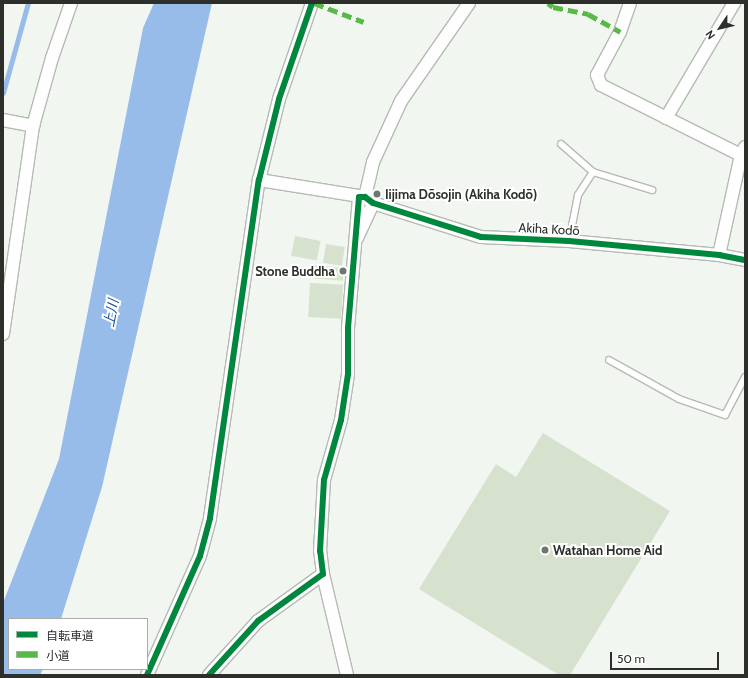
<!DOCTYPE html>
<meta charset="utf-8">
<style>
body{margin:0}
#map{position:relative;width:748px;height:678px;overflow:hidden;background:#f2f6f0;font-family:Cabin,"Noto Sans JP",sans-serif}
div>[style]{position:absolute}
.green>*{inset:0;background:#d3e8c5;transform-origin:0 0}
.water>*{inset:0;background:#98bcea}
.stream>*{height:4.5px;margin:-2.25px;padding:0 2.25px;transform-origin:2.25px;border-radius:2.25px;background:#98bcea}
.building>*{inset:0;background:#d6e1ce;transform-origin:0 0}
.roads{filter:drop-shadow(1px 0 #b6bab4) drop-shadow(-1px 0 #b6bab4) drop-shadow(0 1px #b6bab4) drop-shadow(0 -1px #b6bab4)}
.lane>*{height:6px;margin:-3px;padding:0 3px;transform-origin:3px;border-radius:3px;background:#fdfefd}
.street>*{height:12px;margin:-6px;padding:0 6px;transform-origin:6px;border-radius:6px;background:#fdfefd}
.quiet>*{height:5px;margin-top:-2.5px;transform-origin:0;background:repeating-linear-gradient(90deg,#58b947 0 10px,transparent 0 15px)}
.cycleway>*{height:6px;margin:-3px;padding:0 3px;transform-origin:3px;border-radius:3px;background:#00873e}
.dots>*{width:11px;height:11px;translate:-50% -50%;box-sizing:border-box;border:2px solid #fff;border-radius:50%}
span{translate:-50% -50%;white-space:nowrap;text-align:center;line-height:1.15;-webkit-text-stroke:4px #fff;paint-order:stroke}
.poi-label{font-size:13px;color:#2c2f2a;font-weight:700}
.left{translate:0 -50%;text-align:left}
.right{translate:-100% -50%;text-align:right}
.street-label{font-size:13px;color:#2c2f2a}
.water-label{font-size:14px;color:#1553a3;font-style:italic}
.frame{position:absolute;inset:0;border:4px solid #2c2f2a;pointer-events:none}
.legend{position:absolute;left:8px;top:618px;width:140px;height:52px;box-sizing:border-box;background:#fff;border:1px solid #abacaa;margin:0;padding:5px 7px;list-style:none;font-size:12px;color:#2c2f2a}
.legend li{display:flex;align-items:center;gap:8px;height:20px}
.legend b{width:20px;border:1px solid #abacaa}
.north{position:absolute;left:700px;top:8px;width:40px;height:40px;-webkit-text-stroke:3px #fff;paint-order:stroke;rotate:235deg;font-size:11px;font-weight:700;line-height:16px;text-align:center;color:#2c2f2a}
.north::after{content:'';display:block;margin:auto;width:14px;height:18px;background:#2c2f2a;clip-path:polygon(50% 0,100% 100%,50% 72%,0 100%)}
.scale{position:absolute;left:610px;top:652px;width:109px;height:18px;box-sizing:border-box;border:2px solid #2c2f2a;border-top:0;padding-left:5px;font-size:12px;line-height:14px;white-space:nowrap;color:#2c2f2a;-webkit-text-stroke:3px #fff;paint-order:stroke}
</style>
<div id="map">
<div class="green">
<div style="left:311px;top:265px;width:33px;height:13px;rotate:5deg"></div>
</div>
<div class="water">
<div style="clip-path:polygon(154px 3px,212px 3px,102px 487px,61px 619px,9px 619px,9px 669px,43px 669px,40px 675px,3px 675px,3px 603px,59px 459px,143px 28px)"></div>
</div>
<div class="stream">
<div style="left:3px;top:93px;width:93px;rotate:-74.5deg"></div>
</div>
<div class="building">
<div style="left:295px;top:236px;width:26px;height:20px;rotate:11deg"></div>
<div style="left:326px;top:244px;width:19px;height:19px;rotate:9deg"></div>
<div style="left:310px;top:283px;width:33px;height:34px;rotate:3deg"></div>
<div style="clip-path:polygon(543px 433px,670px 511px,570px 675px,559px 675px,419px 589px,496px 464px,516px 477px)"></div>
</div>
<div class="roads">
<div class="lane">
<div style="left:561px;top:144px;width:43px;rotate:41.2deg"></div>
<div style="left:593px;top:172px;width:62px;rotate:17deg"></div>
<div style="left:569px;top:241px;width:47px;rotate:-78.9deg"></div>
<div style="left:578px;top:195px;width:27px;rotate:-57deg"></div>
<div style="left:609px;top:360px;width:80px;rotate:29.1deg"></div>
<div style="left:679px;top:399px;width:49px;rotate:19.2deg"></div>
<div style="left:725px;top:415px;width:43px;rotate:-62.2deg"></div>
</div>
<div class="street">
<div style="left:630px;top:3px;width:31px;rotate:109deg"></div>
<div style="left:620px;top:32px;width:49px;rotate:118.1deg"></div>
<div style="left:597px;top:75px;width:11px;rotate:68deg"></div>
<div style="left:601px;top:85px;width:157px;rotate:26.6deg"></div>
<div style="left:666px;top:118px;width:134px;rotate:-59.4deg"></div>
<div style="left:3px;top:120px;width:31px;rotate:11deg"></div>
<div style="left:259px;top:180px;width:107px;rotate:9.1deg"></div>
<div style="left:365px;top:197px;width:10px;rotate:37deg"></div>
<div style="left:373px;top:203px;width:113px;rotate:17.5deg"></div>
<div style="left:481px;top:237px;width:88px;rotate:2.6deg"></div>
<div style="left:569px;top:241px;width:151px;rotate:5.3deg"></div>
<div style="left:719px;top:255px;width:26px;rotate:11deg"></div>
<div style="left:365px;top:197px;width:36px;rotate:-77deg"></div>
<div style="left:373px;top:162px;width:67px;rotate:-65.3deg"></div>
<div style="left:401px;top:101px;width:119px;rotate:-55.2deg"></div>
<div style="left:357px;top:238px;width:38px;rotate:-65deg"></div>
<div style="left:719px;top:255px;width:102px;rotate:-77.6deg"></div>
<div style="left:741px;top:155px;width:9px;rotate:-63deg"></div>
<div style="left:3px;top:334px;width:210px;rotate:-81.8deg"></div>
<div style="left:33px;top:126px;width:71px;rotate:-74.4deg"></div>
<div style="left:52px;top:58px;width:58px;rotate:-70.9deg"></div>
<div style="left:147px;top:675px;width:130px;rotate:-66deg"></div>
<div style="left:200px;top:556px;width:39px;rotate:-75deg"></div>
<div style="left:210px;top:518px;width:342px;rotate:-81.8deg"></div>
<div style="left:259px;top:180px;width:83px;rotate:-76.1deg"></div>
<div style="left:279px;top:99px;width:102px;rotate:-71deg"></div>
<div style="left:209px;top:675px;width:73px;rotate:-47.8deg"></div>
<div style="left:258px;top:621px;width:80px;rotate:-35.9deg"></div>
<div style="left:347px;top:675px;width:104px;rotate:-103.4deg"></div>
<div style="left:323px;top:574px;width:23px;rotate:-97deg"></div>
<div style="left:320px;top:551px;width:71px;rotate:-86.8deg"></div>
<div style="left:324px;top:480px;width:62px;rotate:-74.2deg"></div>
<div style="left:341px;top:420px;width:47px;rotate:-81.3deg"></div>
<div style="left:348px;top:374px;width:46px;rotate:-90deg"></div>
<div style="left:348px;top:328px;width:131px;rotate:-85.2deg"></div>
</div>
</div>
<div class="quiet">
<div style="left:314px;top:3px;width:53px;rotate:20.8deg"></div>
<div style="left:548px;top:3px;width:6px;rotate:39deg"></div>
<div style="left:553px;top:7px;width:36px;rotate:11deg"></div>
<div style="left:588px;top:14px;width:37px;rotate:29deg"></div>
</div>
<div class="cycleway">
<div style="left:147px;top:675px;width:130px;rotate:-66deg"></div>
<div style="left:200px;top:556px;width:39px;rotate:-75deg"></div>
<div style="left:210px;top:518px;width:342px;rotate:-81.8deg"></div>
<div style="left:259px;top:180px;width:83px;rotate:-76.1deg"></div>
<div style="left:279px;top:99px;width:102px;rotate:-71deg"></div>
<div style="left:209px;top:675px;width:73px;rotate:-47.8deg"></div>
<div style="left:258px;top:621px;width:80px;rotate:-35.9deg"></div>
<div style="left:323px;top:574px;width:23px;rotate:-97deg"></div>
<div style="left:320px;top:551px;width:71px;rotate:-86.8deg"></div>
<div style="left:324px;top:480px;width:62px;rotate:-74.2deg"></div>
<div style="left:341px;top:420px;width:47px;rotate:-81.3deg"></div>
<div style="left:348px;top:374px;width:46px;rotate:-90deg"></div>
<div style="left:348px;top:328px;width:131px;rotate:-85.2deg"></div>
<div style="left:359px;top:197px;width:6px"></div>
<div style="left:365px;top:197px;width:10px;rotate:37deg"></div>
<div style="left:373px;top:203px;width:113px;rotate:17.5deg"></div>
<div style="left:481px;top:237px;width:88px;rotate:2.6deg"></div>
<div style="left:569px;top:241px;width:151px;rotate:5.3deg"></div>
<div style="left:719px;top:255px;width:26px;rotate:11deg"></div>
</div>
<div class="dots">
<div style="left:377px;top:194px;background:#71756f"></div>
<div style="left:343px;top:271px;background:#71756f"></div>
<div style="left:545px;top:550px;background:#71756f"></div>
</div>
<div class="poi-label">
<span class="left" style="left:385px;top:194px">Iijima Dōsojin (Akiha Kodō)</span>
<span class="right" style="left:335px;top:271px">Stone Buddha</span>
<span class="left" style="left:553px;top:550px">Watahan Home Aid</span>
</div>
<div class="street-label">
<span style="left:549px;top:229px;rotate:3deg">Akiha Kodō</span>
</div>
<div class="water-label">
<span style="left:111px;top:313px;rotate:-79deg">上川</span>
</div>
<div class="frame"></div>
<ul class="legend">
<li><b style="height:5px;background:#00873e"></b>自転車道</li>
<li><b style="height:5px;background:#58b947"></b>小道</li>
</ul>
<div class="north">N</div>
<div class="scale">50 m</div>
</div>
